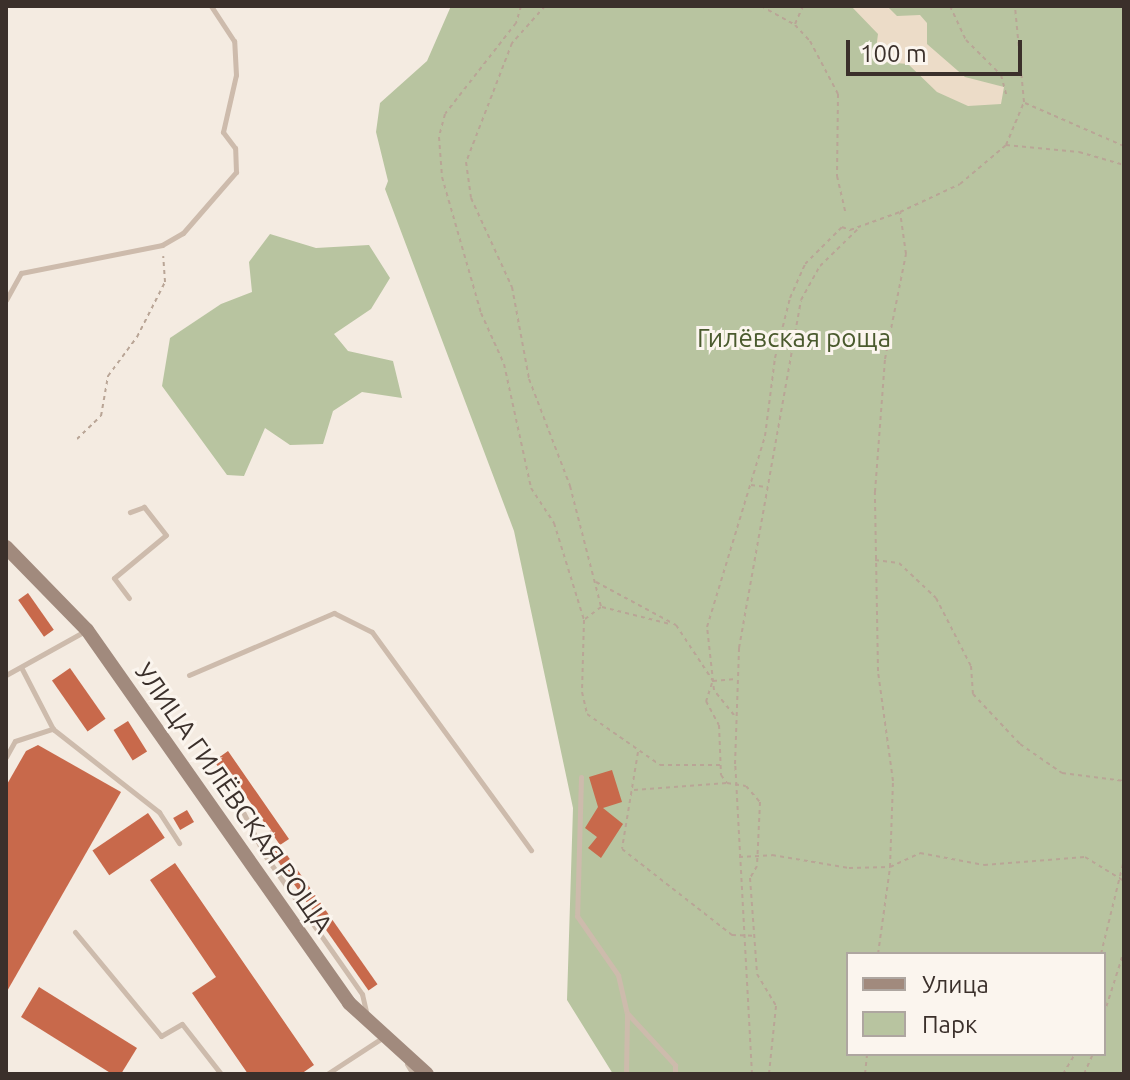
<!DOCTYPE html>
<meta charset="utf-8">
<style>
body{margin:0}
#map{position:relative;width:1130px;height:1080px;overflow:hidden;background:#f4ebe1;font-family:Ubuntu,sans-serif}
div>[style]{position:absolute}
.green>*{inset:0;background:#b8c4a0}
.plaza>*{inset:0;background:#ecdcc8}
.building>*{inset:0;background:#c8694b;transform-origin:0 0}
.path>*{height:2px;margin-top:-1px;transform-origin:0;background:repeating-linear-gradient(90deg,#b9a596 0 4px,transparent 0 8px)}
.lane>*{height:5px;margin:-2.5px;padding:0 2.5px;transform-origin:2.5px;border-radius:2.5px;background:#cdbbac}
.secondary>*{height:14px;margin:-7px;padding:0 7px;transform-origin:7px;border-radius:7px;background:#a18a7d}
span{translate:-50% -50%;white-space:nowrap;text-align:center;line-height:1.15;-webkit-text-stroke:6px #fbf5ee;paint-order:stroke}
.park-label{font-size:26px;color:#4a5a2e}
.street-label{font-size:26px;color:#3b302b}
.frame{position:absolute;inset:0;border:8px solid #3b302b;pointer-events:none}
.legend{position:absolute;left:846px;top:952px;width:260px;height:104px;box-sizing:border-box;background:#fbf5ee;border:2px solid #aea6a0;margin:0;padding:10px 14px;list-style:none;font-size:24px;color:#3b302b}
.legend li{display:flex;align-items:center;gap:16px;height:40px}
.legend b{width:40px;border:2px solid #aea6a0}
.scale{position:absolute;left:846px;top:40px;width:176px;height:36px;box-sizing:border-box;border:4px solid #3b302b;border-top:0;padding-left:10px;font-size:24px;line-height:28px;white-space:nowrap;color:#3b302b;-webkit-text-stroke:6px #fbf5ee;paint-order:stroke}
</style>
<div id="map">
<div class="green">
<div style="clip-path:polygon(evenodd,451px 6px,1124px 6px,1124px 1074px,613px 1074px,567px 1000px,573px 808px,514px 531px,385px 189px,388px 181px,376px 132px,380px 103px,427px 61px,451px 6px,848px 954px,1104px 954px,1104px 1054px,848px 1054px,848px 954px)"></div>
<div style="clip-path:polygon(270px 234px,316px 248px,369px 245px,390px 278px,371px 309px,334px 334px,348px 351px,393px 361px,402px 398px,362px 392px,333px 411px,323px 444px,290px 445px,265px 428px,244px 476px,227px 475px,162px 386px,170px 338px,221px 304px,252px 292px,249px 262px)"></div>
</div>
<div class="plaza">
<div style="clip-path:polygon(851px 6px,887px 6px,897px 16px,920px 15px,927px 23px,927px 44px,965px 77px,1004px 87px,1001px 104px,968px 106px,937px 92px,908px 64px,884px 62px,876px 49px,878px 34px)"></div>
</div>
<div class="building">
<div style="left:28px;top:593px;width:45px;height:12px;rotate:55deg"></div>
<div style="left:70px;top:668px;width:62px;height:22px;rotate:55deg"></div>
<div style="left:128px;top:721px;width:36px;height:17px;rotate:58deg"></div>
<div style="clip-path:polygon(38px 745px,121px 792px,6px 993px,6px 786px,26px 751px)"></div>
<div style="clip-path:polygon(228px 751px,289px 839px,280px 845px,234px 779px,230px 783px,214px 761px)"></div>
<div style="clip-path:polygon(612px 770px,622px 802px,603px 808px,623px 824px,601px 858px,588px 848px,597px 837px,585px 828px,598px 807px,589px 777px)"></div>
<div style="left:187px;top:810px;width:14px;height:16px;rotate:60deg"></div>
<div style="left:148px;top:813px;width:30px;height:67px;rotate:56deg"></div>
<div style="left:280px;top:845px;width:170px;height:11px;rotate:55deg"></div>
<div style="clip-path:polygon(175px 863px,314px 1065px,301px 1074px,248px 1074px,192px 993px,216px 977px,150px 880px)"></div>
<div style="clip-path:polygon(39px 987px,137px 1048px,121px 1074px,112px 1074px,21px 1017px)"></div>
</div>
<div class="path">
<div style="left:521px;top:6px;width:18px;rotate:106deg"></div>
<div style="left:516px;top:23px;width:115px;rotate:128deg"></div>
<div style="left:445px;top:114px;width:24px;rotate:105deg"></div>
<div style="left:439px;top:137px;width:40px;rotate:85.7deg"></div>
<div style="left:442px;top:177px;width:141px;rotate:74deg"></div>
<div style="left:481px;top:313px;width:56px;rotate:65.7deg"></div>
<div style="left:504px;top:364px;width:127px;rotate:77.7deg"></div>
<div style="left:531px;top:488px;width:42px;rotate:56.7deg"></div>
<div style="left:554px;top:523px;width:102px;rotate:72.8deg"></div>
<div style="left:584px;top:620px;width:72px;rotate:91.6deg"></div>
<div style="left:582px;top:692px;width:23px;rotate:77deg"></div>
<div style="left:587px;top:714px;width:89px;rotate:34.9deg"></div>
<div style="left:660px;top:765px;width:60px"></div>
<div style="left:545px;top:6px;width:50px;rotate:131.7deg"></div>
<div style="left:512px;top:43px;width:128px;rotate:111.1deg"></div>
<div style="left:466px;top:162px;width:36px;rotate:82deg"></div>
<div style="left:471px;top:198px;width:98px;rotate:65.3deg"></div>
<div style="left:512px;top:287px;width:94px;rotate:79.5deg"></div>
<div style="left:529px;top:379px;width:115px;rotate:69deg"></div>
<div style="left:570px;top:486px;width:125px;rotate:75.6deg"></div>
<div style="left:601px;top:607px;width:20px;rotate:143deg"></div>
<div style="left:761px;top:6px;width:39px;rotate:29deg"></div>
<div style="left:795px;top:25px;width:22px;rotate:47deg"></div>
<div style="left:810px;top:41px;width:60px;rotate:62.2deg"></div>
<div style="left:838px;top:94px;width:82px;rotate:90.7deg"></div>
<div style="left:837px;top:176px;width:37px;rotate:77deg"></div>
<div style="left:950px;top:6px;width:38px;rotate:65deg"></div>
<div style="left:966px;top:40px;width:49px;rotate:45deg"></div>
<div style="left:1001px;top:75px;width:23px;rotate:75deg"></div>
<div style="left:795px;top:24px;width:20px;rotate:-66deg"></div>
<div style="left:1025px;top:103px;width:108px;rotate:23.5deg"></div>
<div style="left:1006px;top:145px;width:73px;rotate:5.5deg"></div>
<div style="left:1079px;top:152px;width:47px;rotate:16.1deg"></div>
<div style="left:77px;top:439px;width:33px;rotate:-44deg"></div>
<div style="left:101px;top:416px;width:41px;rotate:-80.1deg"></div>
<div style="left:108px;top:376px;width:49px;rotate:-53.4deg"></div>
<div style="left:137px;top:337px;width:62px;rotate:-63deg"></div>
<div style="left:165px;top:282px;width:26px;rotate:-94deg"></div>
<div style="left:751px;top:485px;width:14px;rotate:8deg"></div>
<div style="left:875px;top:560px;width:24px;rotate:7deg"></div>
<div style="left:899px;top:563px;width:51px;rotate:43.4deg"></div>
<div style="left:936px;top:598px;width:76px;rotate:62.8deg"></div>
<div style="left:971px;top:666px;width:28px;rotate:86deg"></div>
<div style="left:973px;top:694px;width:69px;rotate:46.8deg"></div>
<div style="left:1020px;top:744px;width:51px;rotate:34.6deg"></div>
<div style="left:1062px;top:773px;width:63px;rotate:7.4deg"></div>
<div style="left:596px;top:582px;width:91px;rotate:28.3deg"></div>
<div style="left:676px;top:625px;width:67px;rotate:56.5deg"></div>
<div style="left:713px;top:681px;width:23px;rotate:-5deg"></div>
<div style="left:602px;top:607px;width:70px;rotate:14deg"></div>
<div style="left:712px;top:683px;width:19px;rotate:108deg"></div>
<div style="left:706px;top:701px;width:27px;rotate:62deg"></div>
<div style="left:719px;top:725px;width:50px;rotate:87.7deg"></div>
<div style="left:721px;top:775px;width:10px;rotate:53deg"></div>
<div style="left:727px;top:783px;width:19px;rotate:9deg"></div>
<div style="left:746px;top:786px;width:21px;rotate:49deg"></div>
<div style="left:760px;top:802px;width:64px;rotate:92.7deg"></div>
<div style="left:757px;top:866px;width:14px;rotate:120deg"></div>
<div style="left:750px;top:878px;width:96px;rotate:85.8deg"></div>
<div style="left:757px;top:974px;width:37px;rotate:59deg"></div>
<div style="left:776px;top:1006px;width:68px;rotate:95.9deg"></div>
<div style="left:734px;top:715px;width:32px;rotate:-129deg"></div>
<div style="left:714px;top:690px;width:63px;rotate:-96.3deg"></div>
<div style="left:707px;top:627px;width:200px;rotate:-73.1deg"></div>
<div style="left:765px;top:436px;width:79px;rotate:-82.7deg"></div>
<div style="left:775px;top:358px;width:62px;rotate:-76deg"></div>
<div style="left:790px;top:298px;width:37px;rotate:-66deg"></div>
<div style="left:805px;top:264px;width:52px;rotate:-45deg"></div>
<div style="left:842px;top:227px;width:9px;rotate:21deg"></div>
<div style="left:850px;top:230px;width:53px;rotate:-19.8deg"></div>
<div style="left:900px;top:212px;width:66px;rotate:-25deg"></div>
<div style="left:960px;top:184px;width:60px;rotate:-40.3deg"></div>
<div style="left:1006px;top:145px;width:47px;rotate:-67.3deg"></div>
<div style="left:1024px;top:102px;width:96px;rotate:-95.4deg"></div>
<div style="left:638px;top:752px;width:98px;rotate:99.4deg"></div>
<div style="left:622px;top:849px;width:140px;rotate:38deg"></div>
<div style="left:732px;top:935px;width:23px;rotate:2deg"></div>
<div style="left:634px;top:790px;width:93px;rotate:-4.3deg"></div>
<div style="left:739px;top:857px;width:33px;rotate:-3deg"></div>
<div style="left:772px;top:855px;width:78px;rotate:9.6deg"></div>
<div style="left:849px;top:868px;width:41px;rotate:-1.4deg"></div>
<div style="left:890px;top:867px;width:33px;rotate:-25deg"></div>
<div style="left:920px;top:853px;width:65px;rotate:10.6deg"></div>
<div style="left:984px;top:865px;width:101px;rotate:-4.5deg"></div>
<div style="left:1085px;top:857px;width:46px;rotate:31.6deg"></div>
<div style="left:878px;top:954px;width:88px;rotate:-82.1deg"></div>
<div style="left:890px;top:867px;width:86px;rotate:-88deg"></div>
<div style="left:893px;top:781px;width:111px;rotate:-97.8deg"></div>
<div style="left:878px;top:671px;width:179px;rotate:-91deg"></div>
<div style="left:875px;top:492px;width:133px;rotate:-85.7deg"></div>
<div style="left:885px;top:359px;width:107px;rotate:-78.7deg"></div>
<div style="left:906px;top:254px;width:42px;rotate:-98.1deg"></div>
<div style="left:1101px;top:954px;width:97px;rotate:-76.3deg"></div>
<div style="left:1104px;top:1014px;width:66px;rotate:-72.4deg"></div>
<div style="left:752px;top:1074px;width:310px;rotate:-93.1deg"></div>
<div style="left:735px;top:764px;width:116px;rotate:-88deg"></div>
<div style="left:739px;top:648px;width:353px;rotate:-79.9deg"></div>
<div style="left:801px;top:300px;width:39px;rotate:-61deg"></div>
<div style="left:820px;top:266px;width:56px;rotate:-44.3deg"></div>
<div style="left:865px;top:1074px;width:20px;rotate:-84deg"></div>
<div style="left:1063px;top:1074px;width:23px;rotate:-59deg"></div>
<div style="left:1084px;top:1074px;width:22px;rotate:-66deg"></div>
</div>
<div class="lane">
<div style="left:6px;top:300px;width:31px;rotate:-61deg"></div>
<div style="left:21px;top:273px;width:144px;rotate:-11.2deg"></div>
<div style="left:162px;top:245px;width:24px;rotate:-30deg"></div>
<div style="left:183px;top:233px;width:81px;rotate:-49deg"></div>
<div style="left:236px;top:172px;width:24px;rotate:-92deg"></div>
<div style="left:235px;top:148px;width:20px;rotate:-127deg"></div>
<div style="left:223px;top:132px;width:58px;rotate:-77.2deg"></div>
<div style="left:236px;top:75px;width:34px;rotate:-93deg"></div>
<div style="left:234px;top:41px;width:42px;rotate:-123.3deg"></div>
<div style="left:129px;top:598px;width:25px;rotate:-127deg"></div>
<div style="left:114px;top:578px;width:67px;rotate:-39.6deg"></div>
<div style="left:166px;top:535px;width:36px;rotate:-128deg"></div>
<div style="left:144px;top:507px;width:15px;rotate:160deg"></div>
<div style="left:22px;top:669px;width:68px;rotate:62.7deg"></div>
<div style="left:53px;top:729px;width:135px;rotate:38.1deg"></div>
<div style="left:159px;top:812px;width:37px;rotate:57deg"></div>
<div style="left:6px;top:675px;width:90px;rotate:-29.1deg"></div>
<div style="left:189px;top:675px;width:158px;rotate:-23.2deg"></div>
<div style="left:334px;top:613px;width:42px;rotate:26.6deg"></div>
<div style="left:372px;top:632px;width:270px;rotate:53.9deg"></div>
<div style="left:6px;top:757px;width:18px;rotate:-61deg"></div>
<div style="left:15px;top:741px;width:40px;rotate:-18deg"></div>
<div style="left:581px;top:777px;width:139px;rotate:91.6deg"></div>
<div style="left:577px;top:916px;width:72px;rotate:55.2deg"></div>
<div style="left:618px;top:975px;width:39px;rotate:77deg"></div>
<div style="left:627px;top:1013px;width:71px;rotate:47.3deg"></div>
<div style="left:675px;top:1065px;width:9px;rotate:90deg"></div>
<div style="left:232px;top:790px;width:72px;rotate:63.4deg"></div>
<div style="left:264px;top:854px;width:171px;rotate:55deg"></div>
<div style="left:362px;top:994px;width:18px;rotate:77deg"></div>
<div style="left:75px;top:932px;width:135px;rotate:50.4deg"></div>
<div style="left:161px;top:1036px;width:24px;rotate:-30deg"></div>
<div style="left:182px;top:1024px;width:63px;rotate:52deg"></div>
<div style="left:407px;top:1064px;width:12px;rotate:59deg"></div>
<div style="left:327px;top:1074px;width:66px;rotate:-33.2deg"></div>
<div style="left:626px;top:1074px;width:60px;rotate:-89deg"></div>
</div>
<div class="secondary">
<div style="left:6px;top:547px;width:116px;rotate:45.7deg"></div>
<div style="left:87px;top:630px;width:456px;rotate:54.9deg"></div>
<div style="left:349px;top:1003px;width:105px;rotate:42.3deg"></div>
</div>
<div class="park-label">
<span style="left:794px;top:338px">Гилёвская роща</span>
</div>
<div class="street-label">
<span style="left:234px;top:798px;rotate:55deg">УЛИЦА ГИЛЁВСКАЯ РОЩА</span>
</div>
<div class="frame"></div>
<ul class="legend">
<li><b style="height:10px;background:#a18a7d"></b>Улица</li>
<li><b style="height:22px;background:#b8c4a0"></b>Парк</li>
</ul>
<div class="scale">100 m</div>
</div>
